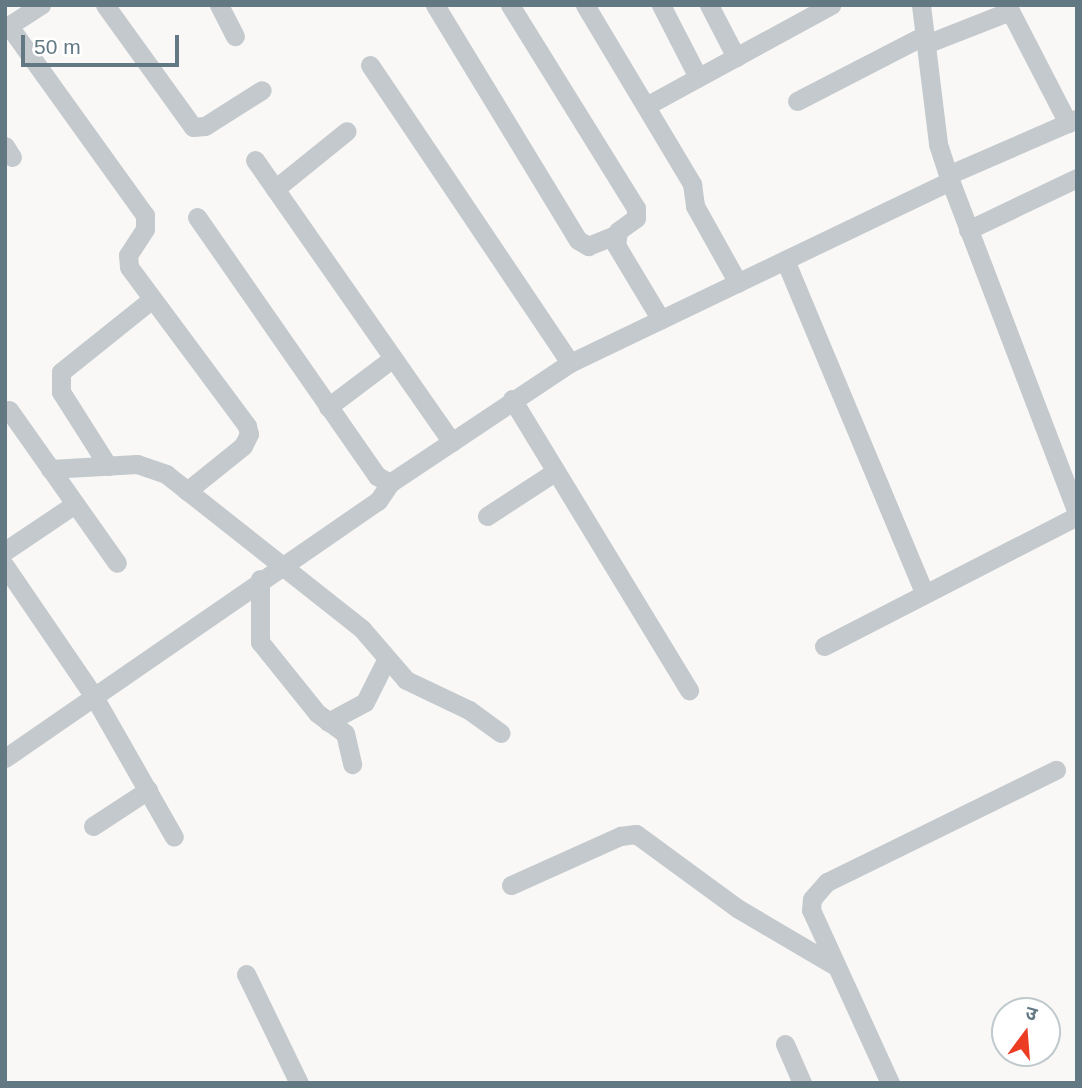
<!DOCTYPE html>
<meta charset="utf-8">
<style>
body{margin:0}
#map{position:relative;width:1082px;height:1088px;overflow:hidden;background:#f9f8f6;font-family:Helvetica,"Noto Sans Devanagari",sans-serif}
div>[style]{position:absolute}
.minor>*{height:19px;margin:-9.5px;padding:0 9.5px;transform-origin:9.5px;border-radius:9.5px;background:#c3c9cc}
span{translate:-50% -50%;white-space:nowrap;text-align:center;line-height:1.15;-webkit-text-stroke:7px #fff;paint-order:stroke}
.frame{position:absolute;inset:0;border:7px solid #627882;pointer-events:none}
.north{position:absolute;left:991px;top:997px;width:70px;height:70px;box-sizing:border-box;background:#fff;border:2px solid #c0c9cd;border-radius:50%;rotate:16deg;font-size:19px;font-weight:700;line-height:28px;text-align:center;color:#627882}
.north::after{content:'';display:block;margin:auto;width:24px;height:32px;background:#ec3d23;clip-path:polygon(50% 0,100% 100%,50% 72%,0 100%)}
.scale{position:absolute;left:21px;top:35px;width:158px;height:32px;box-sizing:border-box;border:4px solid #627882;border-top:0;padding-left:9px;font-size:21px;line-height:24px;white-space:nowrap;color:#627882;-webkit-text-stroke:5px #fff;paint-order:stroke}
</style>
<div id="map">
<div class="minor">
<div style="left:105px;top:5px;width:150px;rotate:54.2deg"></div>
<div style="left:193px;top:127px;width:12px;rotate:-5deg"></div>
<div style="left:205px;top:126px;width:67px;rotate:-32.3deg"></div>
<div style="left:219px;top:5px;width:35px;rotate:63deg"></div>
<div style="left:435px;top:5px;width:275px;rotate:58.7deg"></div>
<div style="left:578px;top:240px;width:12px;rotate:31deg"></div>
<div style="left:588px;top:246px;width:31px;rotate:-22deg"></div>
<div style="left:510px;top:5px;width:239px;rotate:58.2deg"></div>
<div style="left:636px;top:208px;width:10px;rotate:90deg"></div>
<div style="left:636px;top:218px;width:22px;rotate:144deg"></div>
<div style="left:618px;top:231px;width:14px;rotate:98deg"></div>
<div style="left:616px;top:245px;width:87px;rotate:59deg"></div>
<div style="left:585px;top:5px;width:209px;rotate:59.1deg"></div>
<div style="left:692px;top:184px;width:22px;rotate:82deg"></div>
<div style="left:695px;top:206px;width:88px;rotate:60.8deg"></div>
<div style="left:661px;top:5px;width:81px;rotate:62.8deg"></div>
<div style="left:709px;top:5px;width:59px;rotate:62.6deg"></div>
<div style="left:921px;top:5px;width:140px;rotate:83deg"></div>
<div style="left:938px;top:144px;width:33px;rotate:72deg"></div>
<div style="left:948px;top:175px;width:361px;rotate:69.1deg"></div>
<div style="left:1007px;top:5px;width:133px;rotate:62.7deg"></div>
<div style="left:9px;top:26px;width:233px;rotate:54.3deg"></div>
<div style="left:145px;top:215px;width:14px;rotate:90deg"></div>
<div style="left:145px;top:229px;width:31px;rotate:123deg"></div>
<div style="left:128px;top:255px;width:12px;rotate:85deg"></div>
<div style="left:129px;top:267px;width:198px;rotate:53.4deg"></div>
<div style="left:247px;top:426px;width:8px;rotate:76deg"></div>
<div style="left:249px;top:434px;width:13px;rotate:117deg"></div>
<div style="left:243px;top:446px;width:72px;rotate:141.2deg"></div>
<div style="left:5px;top:28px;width:43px;rotate:-32.6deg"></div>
<div style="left:926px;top:44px;width:90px;rotate:-21.4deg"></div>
<div style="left:370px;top:65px;width:359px;rotate:56.1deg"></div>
<div style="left:797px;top:101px;width:144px;rotate:-27.3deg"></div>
<div style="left:646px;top:106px;width:211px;rotate:-28.6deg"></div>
<div style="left:5px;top:146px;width:13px;rotate:58deg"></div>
<div style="left:255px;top:160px;width:344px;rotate:55.1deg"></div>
<div style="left:948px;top:175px;width:141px;rotate:-23.5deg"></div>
<div style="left:275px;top:189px;width:92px;rotate:-38.9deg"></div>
<div style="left:197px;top:217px;width:315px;rotate:55.2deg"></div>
<div style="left:377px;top:476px;width:15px;rotate:28deg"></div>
<div style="left:390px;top:483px;width:216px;rotate:-33.7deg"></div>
<div style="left:570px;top:363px;width:421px;rotate:-25.6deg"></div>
<div style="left:968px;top:230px;width:121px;rotate:-25.5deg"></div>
<div style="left:785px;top:260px;width:360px;rotate:67.3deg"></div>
<div style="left:512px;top:399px;width:341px;rotate:58.7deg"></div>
<div style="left:328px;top:407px;width:81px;rotate:-37deg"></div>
<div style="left:9px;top:410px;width:187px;rotate:54.8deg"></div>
<div style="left:108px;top:466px;width:88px;rotate:-122.4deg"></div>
<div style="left:61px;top:392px;width:20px;rotate:-90deg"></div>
<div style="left:61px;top:372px;width:117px;rotate:-38.7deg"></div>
<div style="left:50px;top:469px;width:87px;rotate:-3.3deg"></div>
<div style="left:137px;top:464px;width:31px;rotate:19deg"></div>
<div style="left:166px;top:474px;width:250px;rotate:38.3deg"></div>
<div style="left:362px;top:629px;width:67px;rotate:49.2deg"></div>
<div style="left:406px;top:680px;width:70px;rotate:25.5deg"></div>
<div style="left:469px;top:710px;width:39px;rotate:36deg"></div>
<div style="left:487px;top:516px;width:82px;rotate:-33.1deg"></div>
<div style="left:5px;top:551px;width:84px;rotate:-33.9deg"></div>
<div style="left:5px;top:566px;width:156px;rotate:55.7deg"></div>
<div style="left:93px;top:695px;width:163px;rotate:60.3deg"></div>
<div style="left:260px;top:579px;width:63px;rotate:90deg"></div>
<div style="left:260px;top:642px;width:91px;rotate:51.2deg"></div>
<div style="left:317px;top:713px;width:34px;rotate:36deg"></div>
<div style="left:345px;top:733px;width:32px;rotate:77deg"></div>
<div style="left:824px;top:646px;width:284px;rotate:-27.2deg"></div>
<div style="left:328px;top:722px;width:42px;rotate:-28.4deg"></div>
<div style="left:365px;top:702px;width:47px;rotate:-63.4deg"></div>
<div style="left:5px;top:758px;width:453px;rotate:-34.6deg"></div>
<div style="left:378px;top:501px;width:22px;rotate:-56deg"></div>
<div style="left:93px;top:826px;width:66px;rotate:-33.2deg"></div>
<div style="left:511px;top:885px;width:120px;rotate:-24.2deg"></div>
<div style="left:620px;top:836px;width:16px;rotate:-7deg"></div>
<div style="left:636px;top:834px;width:125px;rotate:36.2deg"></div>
<div style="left:737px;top:908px;width:116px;rotate:30.5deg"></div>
<div style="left:246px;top:974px;width:121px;rotate:64.1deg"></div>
<div style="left:785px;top:1044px;width:43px;rotate:66.4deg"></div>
<div style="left:890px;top:1083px;width:190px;rotate:-114.5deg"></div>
<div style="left:811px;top:910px;width:11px;rotate:-85deg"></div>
<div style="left:812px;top:899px;width:23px;rotate:-49deg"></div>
<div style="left:827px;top:882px;width:255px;rotate:-26.1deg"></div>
</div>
<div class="frame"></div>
<div class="north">उ</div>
<div class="scale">50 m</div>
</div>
